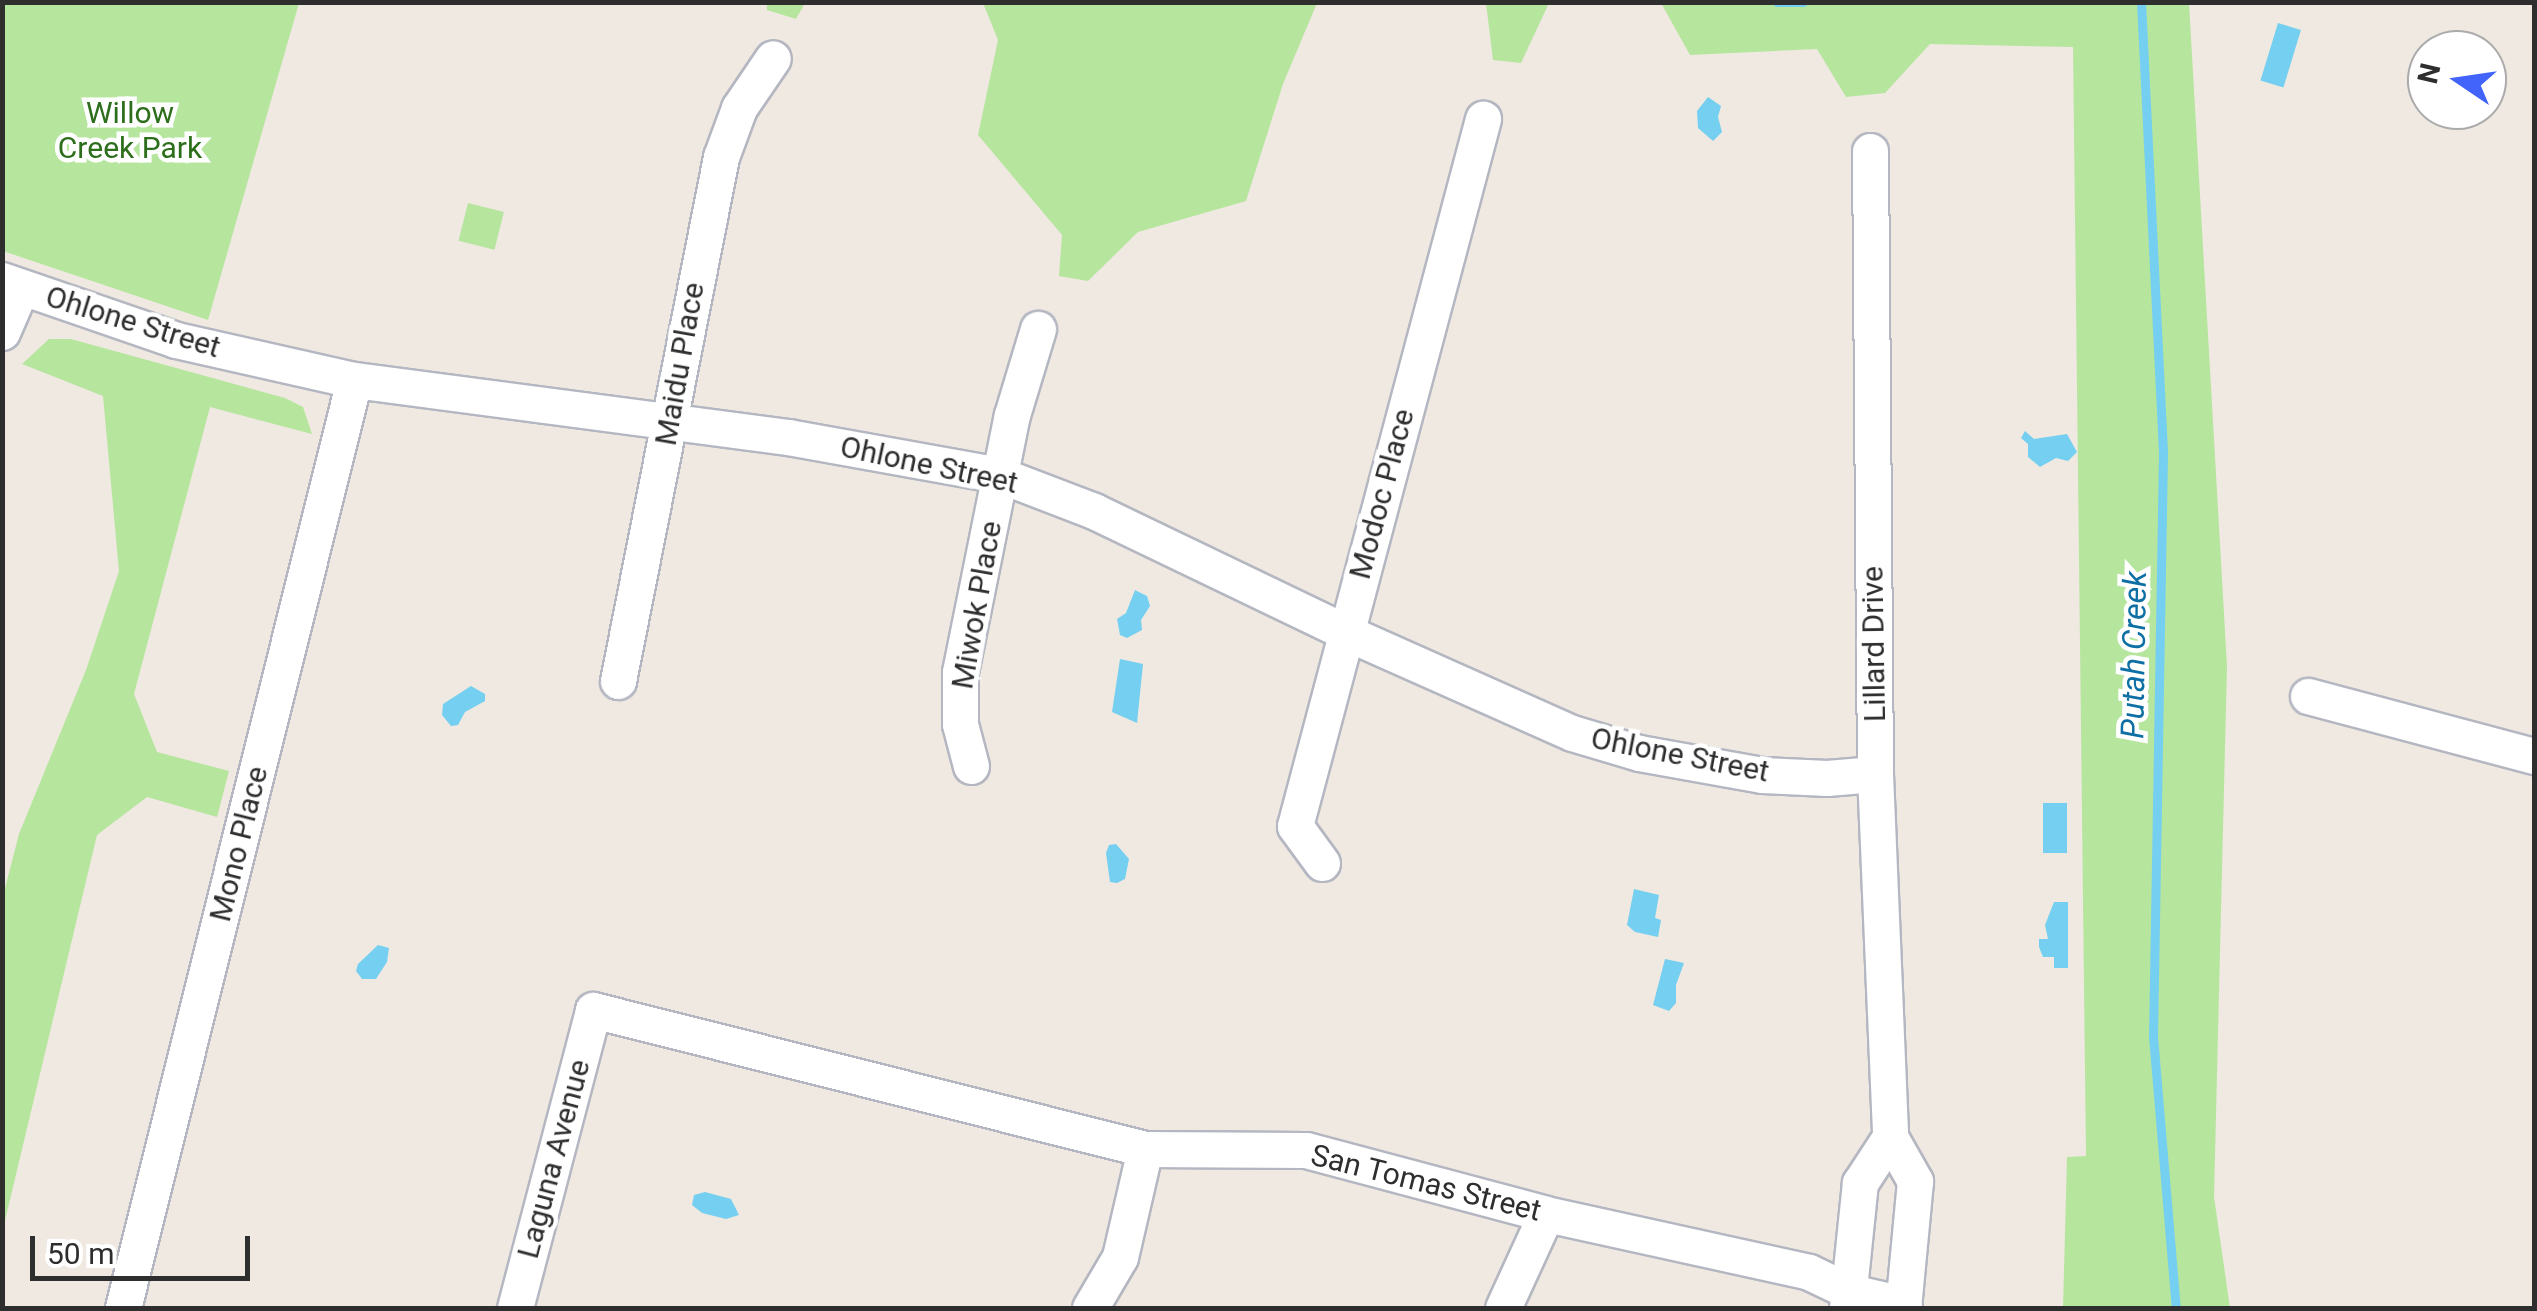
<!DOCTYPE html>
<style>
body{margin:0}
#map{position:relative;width:2537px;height:1311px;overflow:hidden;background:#efe9e1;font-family:Roboto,sans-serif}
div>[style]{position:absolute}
.green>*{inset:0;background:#b6e59e;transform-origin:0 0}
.water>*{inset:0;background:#75cff0;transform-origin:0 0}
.stream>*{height:9px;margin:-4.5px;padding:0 4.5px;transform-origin:4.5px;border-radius:4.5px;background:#75cff0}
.roads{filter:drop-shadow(2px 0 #b4b7c1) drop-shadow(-2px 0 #b4b7c1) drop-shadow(0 2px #b4b7c1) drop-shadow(0 -2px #b4b7c1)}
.minor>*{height:35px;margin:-17.5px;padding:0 17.5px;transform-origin:17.5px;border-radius:17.5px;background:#fff}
span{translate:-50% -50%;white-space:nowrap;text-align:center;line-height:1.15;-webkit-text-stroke:9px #fff;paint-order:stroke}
.park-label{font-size:30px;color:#2c6e1b}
.street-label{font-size:30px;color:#2e2e2e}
.water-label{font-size:32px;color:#0d6fa3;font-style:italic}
.frame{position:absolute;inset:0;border:5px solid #2e2e2e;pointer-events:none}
.north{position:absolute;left:2407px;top:30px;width:100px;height:100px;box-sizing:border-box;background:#fff;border:2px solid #ababab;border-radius:50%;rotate:283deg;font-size:28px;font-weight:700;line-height:40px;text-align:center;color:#2e2e2e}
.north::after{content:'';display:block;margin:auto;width:35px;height:45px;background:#4264fb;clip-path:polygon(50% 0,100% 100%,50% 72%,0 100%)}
.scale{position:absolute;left:30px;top:1236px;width:220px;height:45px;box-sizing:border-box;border:5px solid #2e2e2e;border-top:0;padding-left:12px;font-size:30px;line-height:35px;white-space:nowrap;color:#2e2e2e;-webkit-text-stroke:8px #fff;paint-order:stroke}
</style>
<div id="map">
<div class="green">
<div style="clip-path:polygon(2px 3px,299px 3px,208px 320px,3px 251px)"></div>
<div style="clip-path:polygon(767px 3px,767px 2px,805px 3px,796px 19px,767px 10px)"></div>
<div style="clip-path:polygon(983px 3px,1317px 3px,1283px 84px,1246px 201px,1138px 232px,1088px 281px,1059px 276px,1062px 235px,978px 135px,998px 40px)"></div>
<div style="clip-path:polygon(1486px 3px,1549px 3px,1521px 63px,1493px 60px)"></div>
<div style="clip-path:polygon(1661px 3px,2189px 3px,2227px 666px,2214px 1197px,2230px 1308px,2063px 1308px,2067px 1157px,2086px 1156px,2073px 47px,1930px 44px,1885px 93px,1846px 97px,1817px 49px,1690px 55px)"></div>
<div style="left:468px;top:203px;width:37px;height:39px;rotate:14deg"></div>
<div style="clip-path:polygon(49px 339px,71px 339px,285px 398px,303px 407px,312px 434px,210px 407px,134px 694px,157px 752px,229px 771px,217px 817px,147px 797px,97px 835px,3px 1229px,3px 896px,19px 834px,86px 670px,119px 571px,103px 396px,22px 364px)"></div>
</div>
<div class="water">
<div style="left:2278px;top:23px;width:24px;height:60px;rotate:17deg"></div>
<div style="clip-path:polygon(1708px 97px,1721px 106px,1718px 117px,1722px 132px,1713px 141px,1698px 128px,1697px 111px)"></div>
<div style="clip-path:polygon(2025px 431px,2034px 439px,2067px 434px,2077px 452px,2068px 461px,2056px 458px,2040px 467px,2028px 457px,2028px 444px,2021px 438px)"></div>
<div style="clip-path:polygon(1135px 590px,1147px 596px,1150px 606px,1141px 620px,1142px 630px,1127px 638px,1120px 635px,1117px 619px,1126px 613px)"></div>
<div style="clip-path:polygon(1120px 659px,1143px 664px,1137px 723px,1112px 712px)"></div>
<div style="clip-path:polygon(471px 686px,485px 694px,485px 701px,465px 712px,458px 725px,451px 726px,442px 715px,443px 704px)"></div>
<div style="left:2043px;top:803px;width:24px;height:50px"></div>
<div style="clip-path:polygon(1116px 844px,1129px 859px,1125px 879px,1117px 883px,1110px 882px,1106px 853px,1109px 845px)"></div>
<div style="clip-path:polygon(1634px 889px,1659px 895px,1655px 918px,1661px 920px,1658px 937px,1635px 932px,1627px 925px)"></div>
<div style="clip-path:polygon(2054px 902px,2068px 902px,2068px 968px,2054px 968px,2054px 957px,2043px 957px,2039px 947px,2039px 939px,2048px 939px,2045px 925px)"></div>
<div style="clip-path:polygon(378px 945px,389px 948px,387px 962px,376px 979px,362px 979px,356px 971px,358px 964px)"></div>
<div style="clip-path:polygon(1665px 959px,1684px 963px,1676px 985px,1676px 1003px,1669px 1011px,1653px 1005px)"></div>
<div style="clip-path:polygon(705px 1192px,731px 1199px,739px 1215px,726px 1219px,702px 1213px,692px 1205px,694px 1195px)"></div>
</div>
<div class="stream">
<div style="left:1777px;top:2px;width:26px"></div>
<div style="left:2141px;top:2px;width:453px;rotate:87.2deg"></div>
<div style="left:2163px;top:454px;width:582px;rotate:90.98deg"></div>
<div style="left:2153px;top:1036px;width:273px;rotate:85.2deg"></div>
</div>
<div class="roads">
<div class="minor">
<div style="left:1870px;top:151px;width:623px;rotate:89.54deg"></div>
<div style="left:1875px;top:774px;width:363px;rotate:87.6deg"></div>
<div style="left:1890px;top:1137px;width:51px;rotate:60.4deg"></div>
<div style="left:1915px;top:1181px;width:128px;rotate:95.4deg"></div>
<div style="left:2px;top:280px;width:184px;rotate:19deg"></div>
<div style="left:176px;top:340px;width:182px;rotate:12.7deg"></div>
<div style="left:354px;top:380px;width:438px;rotate:7.5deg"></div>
<div style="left:788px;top:437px;width:215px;rotate:10.2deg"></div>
<div style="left:1000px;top:475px;width:101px;rotate:21deg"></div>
<div style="left:1094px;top:511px;width:279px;rotate:25.7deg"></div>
<div style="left:1345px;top:632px;width:248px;rotate:24deg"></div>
<div style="left:1572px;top:733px;width:70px;rotate:16.6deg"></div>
<div style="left:1639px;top:753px;width:125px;rotate:10.1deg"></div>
<div style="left:1762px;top:775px;width:65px;rotate:2.6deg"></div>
<div style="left:1827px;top:778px;width:48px;rotate:-4.8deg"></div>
<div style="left:2px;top:332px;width:48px;rotate:-66.6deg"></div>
<div style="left:618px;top:681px;width:534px;rotate:-78.88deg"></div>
<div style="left:721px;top:157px;width:52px;rotate:-69.8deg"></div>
<div style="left:739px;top:108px;width:60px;rotate:-55.8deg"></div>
<div style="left:2308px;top:696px;width:234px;rotate:14.9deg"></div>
<div style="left:971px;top:766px;width:43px;rotate:-104.7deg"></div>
<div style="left:960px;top:724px;width:52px;rotate:-90deg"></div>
<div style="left:960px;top:672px;width:262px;rotate:-78.6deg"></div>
<div style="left:1012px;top:415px;width:90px;rotate:-73.2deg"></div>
<div style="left:1322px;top:863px;width:46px;rotate:-126.1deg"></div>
<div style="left:1295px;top:826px;width:732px;rotate:-75.11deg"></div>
<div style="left:123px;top:1308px;width:956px;rotate:-76.02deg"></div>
<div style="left:515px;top:1308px;width:308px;rotate:-75.3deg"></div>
<div style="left:593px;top:1010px;width:569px;rotate:14.13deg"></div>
<div style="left:1145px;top:1149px;width:161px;rotate:0.4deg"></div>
<div style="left:1306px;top:1150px;width:248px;rotate:14.9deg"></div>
<div style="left:1546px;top:1214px;width:269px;rotate:12.4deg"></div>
<div style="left:1809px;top:1272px;width:47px;rotate:25.5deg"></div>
<div style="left:1851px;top:1292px;width:54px;rotate:12.8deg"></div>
<div style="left:1090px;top:1308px;width:59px;rotate:-59.5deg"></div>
<div style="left:1120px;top:1257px;width:111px;rotate:-77deg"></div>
<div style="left:1503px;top:1308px;width:103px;rotate:-65.4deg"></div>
<div style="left:1847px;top:1308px;width:126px;rotate:-84.1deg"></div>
<div style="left:1860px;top:1183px;width:55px;rotate:-56.9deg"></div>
</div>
</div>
<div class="park-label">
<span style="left:130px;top:130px">Willow<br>Creek Park</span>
</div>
<div class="street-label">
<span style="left:133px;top:322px;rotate:17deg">Ohlone Street</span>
<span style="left:680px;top:364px;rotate:-80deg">Maidu Place</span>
<span style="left:929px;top:465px;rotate:12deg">Ohlone Street</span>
<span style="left:1382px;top:494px;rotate:-75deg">Modoc Place</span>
<span style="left:977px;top:605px;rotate:-80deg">Miwok Place</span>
<span style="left:1874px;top:644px;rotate:-91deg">Lillard Drive</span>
<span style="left:1680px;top:755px;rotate:11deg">Ohlone Street</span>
<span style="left:239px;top:844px;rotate:-76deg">Mono Place</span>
<span style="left:554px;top:1159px;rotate:-75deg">Laguna Avenue</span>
<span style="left:1426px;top:1183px;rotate:14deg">San Tomas Street</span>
</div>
<div class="water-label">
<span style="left:2134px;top:655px;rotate:-89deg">Putah Creek</span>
</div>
<div class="frame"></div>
<div class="north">N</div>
<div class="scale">50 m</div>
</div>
